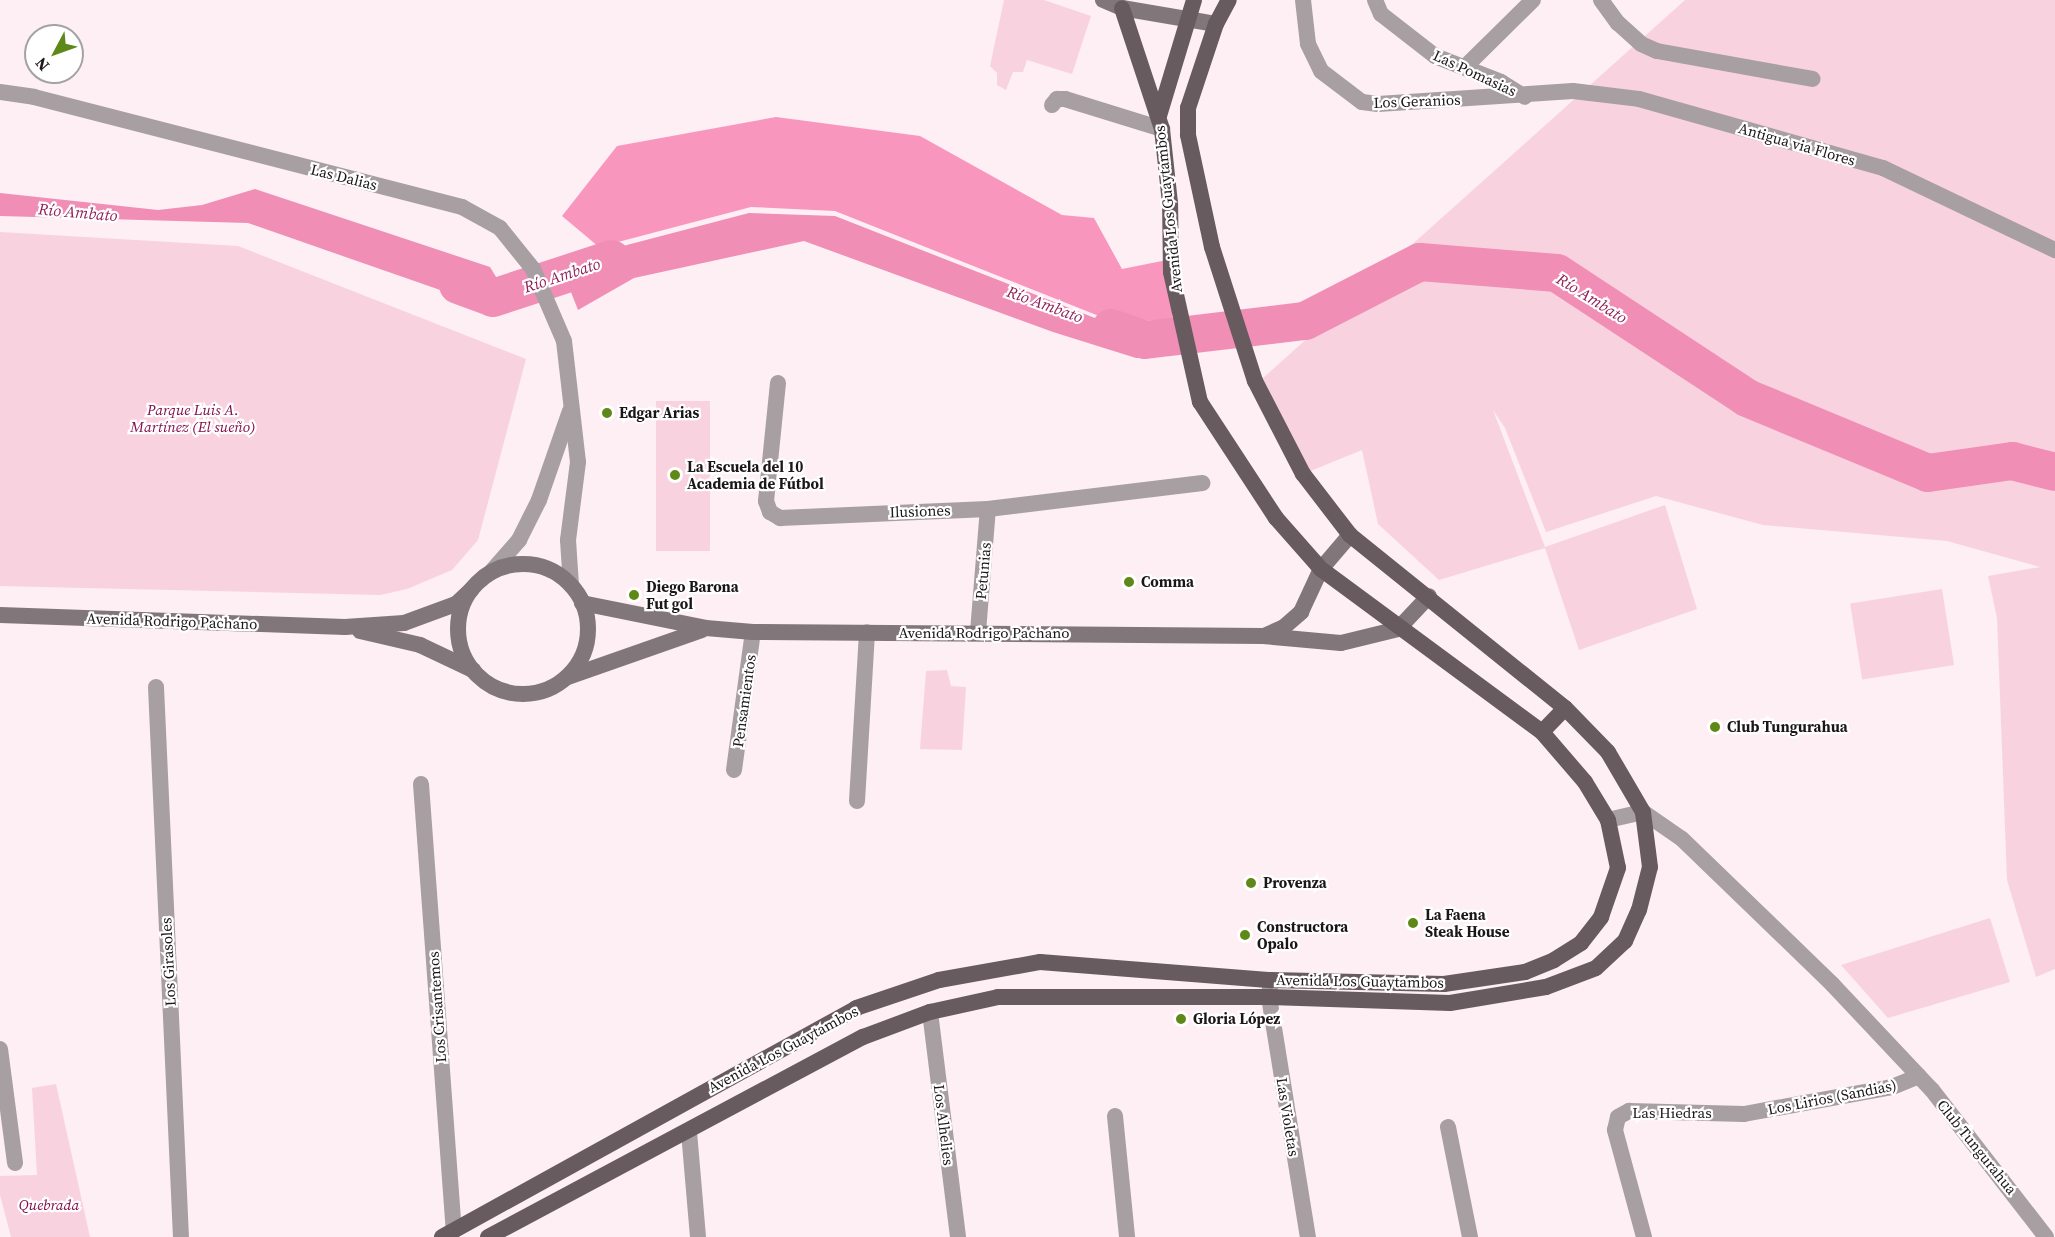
<!DOCTYPE html>
<meta charset="utf-8">
<style>
body{margin:0}
#map{position:relative;width:2055px;height:1237px;overflow:hidden;background:#fdeff4;font-family:"Source Serif 4",serif}
div>[style]{position:absolute}
.green>*{inset:0;background:#f9d2e0;transform-origin:0 0}
.forest>*{inset:0;background:#f996bd}
.water>*{inset:0;background:#f08eb5}
.river>*{height:38px;margin:-19px;padding:0 19px;transform-origin:19px;border-radius:19px;background:#f08eb5}
.minor>*{height:16px;margin:-8px;padding:0 8px;transform-origin:8px;border-radius:8px;background:#a79fa2}
.tertiary>*{height:16px;margin:-8px;padding:0 8px;transform-origin:8px;border-radius:8px;background:#a79fa2}
.secondary>*{height:16px;margin:-8px;padding:0 8px;transform-origin:8px;border-radius:8px;background:#81777b}
.secondary>.ring{margin:-8px;padding:0;box-sizing:content-box;background:none;border:16px solid #81777b;border-radius:50%}
.primary>*{height:16px;margin:-8px;padding:0 8px;transform-origin:8px;border-radius:8px;background:#675b5f}
.dots>*{width:16px;height:16px;translate:-50% -50%;box-sizing:border-box;border:3px solid #fff;border-radius:50%}
span{translate:-50% -50%;white-space:nowrap;text-align:center;line-height:1.15;-webkit-text-stroke:4.5px #fff;paint-order:stroke}
.street-label{font-size:15px;color:#1c1618}
.park-label{font-size:15px;color:#830f4d;font-style:italic}
.poi-label{font-size:15px;color:#1c1618;font-weight:700}
.left{translate:0 -50%;text-align:left}
.water-label{font-size:16px;color:#901e58;font-style:italic}
.north{position:absolute;left:24px;top:24px;width:60px;height:60px;box-sizing:border-box;background:#fff;border:2px solid #a4a2a3;border-radius:50%;rotate:229deg;font-size:16px;font-weight:700;line-height:24px;text-align:center;color:#1c1618}
.north::after{content:'';display:block;margin:auto;width:21px;height:27px;background:#5e8918;clip-path:polygon(50% 0,100% 100%,50% 72%,0 100%)}
</style>
<div id="map">
<div class="green">
<div style="clip-path:polygon(1004px 0,1044px 0,1091px 16px,1072px 74px,1027px 60px,1023px 72px,1013px 72px,1006px 90px,997px 85px,997px 73px,990px 66px)"></div>
<div style="clip-path:polygon(1685px 0,2055px 0,2055px 969px,2036px 977px,2007px 880px,1997px 618px,1988px 576px,2040px 567px,1947px 541px,1763px 525px,1656px 496px,1546px 532px,1505px 428px,1493px 410px,1545px 547px,1665px 505px,1697px 609px,1579px 650px,1545px 548px,1439px 580px,1378px 524px,1362px 450px,1303px 474px,1254px 386px)"></div>
<div style="clip-path:polygon(0 232px,238px 246px,526px 359px,478px 540px,452px 570px,407px 589px,380px 595px,0 586px)"></div>
<div style="left:656px;top:401px;width:54px;height:150px"></div>
<div style="left:1942px;top:589px;width:77px;height:93px;rotate:81deg"></div>
<div style="clip-path:polygon(947px 670px,951px 686px,966px 687px,962px 750px,920px 749px,926px 671px)"></div>
<div style="clip-path:polygon(1990px 918px,2010px 982px,1888px 1018px,1841px 965px)"></div>
<div style="clip-path:polygon(56px 1084px,90px 1237px,11px 1237px,0 1195px,0 1176px,37px 1175px,32px 1088px)"></div>
</div>
<div class="forest">
<div style="clip-path:polygon(776px 117px,920px 136px,1062px 215px,1094px 218px,1122px 269px,1167px 260px,1173px 322px,1104px 318px,835px 211px,751px 207px,599px 247px,562px 216px,617px 146px)"></div>
</div>
<div class="water">
<div style="clip-path:polygon(255px 189px,490px 267px,512px 303px,489px 307px,248px 223px,0 216px,0 193px,158px 210px,202px 205px)"></div>
<div style="clip-path:polygon(749px 213px,835px 216px,1105px 322px,1163px 328px,1158px 357px,1136px 358px,1053px 332px,804px 241px,634px 278px,578px 310px,562px 269px,604px 251px)"></div>
</div>
<div class="river">
<div style="left:458px;top:285px;width:37px;rotate:20deg"></div>
<div style="left:493px;top:298px;width:125px;rotate:-18.1deg"></div>
<div style="left:1111px;top:328px;width:36px;rotate:19deg"></div>
<div style="left:1145px;top:340px;width:161px;rotate:-6.8deg"></div>
<div style="left:1305px;top:321px;width:129px;rotate:-27.2deg"></div>
<div style="left:1420px;top:262px;width:137px;rotate:4.6deg"></div>
<div style="left:1557px;top:273px;width:227px;rotate:33.3deg"></div>
<div style="left:1747px;top:398px;width:196px;rotate:22.5deg"></div>
<div style="left:1928px;top:473px;width:85px;rotate:-8.1deg"></div>
<div style="left:2012px;top:461px;width:44px;rotate:14.3deg"></div>
</div>
<div class="minor">
<div style="left:1375px;top:0;width:15px;rotate:67deg"></div>
<div style="left:1381px;top:14px;width:68px;rotate:37.9deg"></div>
<div style="left:1435px;top:56px;width:71px;rotate:21.5deg"></div>
<div style="left:1501px;top:82px;width:28px;rotate:32deg"></div>
<div style="left:1601px;top:0;width:29px;rotate:54deg"></div>
<div style="left:1618px;top:23px;width:31px;rotate:42deg"></div>
<div style="left:1641px;top:44px;width:17px;rotate:24deg"></div>
<div style="left:1657px;top:51px;width:158px;rotate:10.2deg"></div>
<div style="left:1466px;top:66px;width:94px;rotate:-44.6deg"></div>
<div style="left:1052px;top:105px;width:8px;rotate:-50deg"></div>
<div style="left:1057px;top:99px;width:8px"></div>
<div style="left:1065px;top:99px;width:102px;rotate:17.2deg"></div>
<div style="left:778px;top:383px;width:119px;rotate:95.8deg"></div>
<div style="left:766px;top:501px;width:12px;rotate:70deg"></div>
<div style="left:770px;top:512px;width:12px;rotate:31deg"></div>
<div style="left:780px;top:518px;width:208px;rotate:-2.5deg"></div>
<div style="left:988px;top:509px;width:216px;rotate:-6.9deg"></div>
<div style="left:978px;top:632px;width:123px;rotate:-85.4deg"></div>
<div style="left:156px;top:687px;width:551px;rotate:87.4deg"></div>
<div style="left:734px;top:770px;width:139px;rotate:-82.2deg"></div>
<div style="left:421px;top:784px;width:447px;rotate:85.8deg"></div>
<div style="left:857px;top:801px;width:169px;rotate:-86.6deg"></div>
<div style="left:1608px;top:820px;width:36px;rotate:-13deg"></div>
<div style="left:1643px;top:812px;width:47px;rotate:34.7deg"></div>
<div style="left:1682px;top:839px;width:209px;rotate:44deg"></div>
<div style="left:1832px;top:984px;width:146px;rotate:46.7deg"></div>
<div style="left:1932px;top:1090px;width:186px;rotate:52.2deg"></div>
<div style="left:1271px;top:980px;width:17px;rotate:97deg"></div>
<div style="left:1269px;top:997px;width:243px;rotate:80.8deg"></div>
<div style="left:930px;top:1012px;width:227px;rotate:82.9deg"></div>
<div style="left:0;top:1049px;width:115px;rotate:82.5deg"></div>
<div style="left:1115px;top:1116px;width:122px;rotate:84.3deg"></div>
<div style="left:1448px;top:1127px;width:112px;rotate:78.7deg"></div>
<div style="left:689px;top:1132px;width:105px;rotate:85.1deg"></div>
<div style="left:1644px;top:1237px;width:111px;rotate:-105.2deg"></div>
<div style="left:1615px;top:1130px;width:13px;rotate:-77deg"></div>
<div style="left:1618px;top:1117px;width:13px;rotate:-29deg"></div>
<div style="left:1629px;top:1111px;width:115px;rotate:1.5deg"></div>
<div style="left:1744px;top:1114px;width:150px;rotate:-10.3deg"></div>
<div style="left:1892px;top:1087px;width:29px;rotate:-22deg"></div>
</div>
<div class="tertiary">
<div style="left:1303px;top:0;width:44px;rotate:83.5deg"></div>
<div style="left:1308px;top:44px;width:30px;rotate:64deg"></div>
<div style="left:1321px;top:71px;width:51px;rotate:37.1deg"></div>
<div style="left:1362px;top:102px;width:16px;rotate:7deg"></div>
<div style="left:1378px;top:104px;width:195px;rotate:-3.8deg"></div>
<div style="left:1573px;top:91px;width:66px;rotate:6.9deg"></div>
<div style="left:1639px;top:99px;width:254px;rotate:15.8deg"></div>
<div style="left:1883px;top:168px;width:191px;rotate:25.5deg"></div>
<div style="left:0;top:92px;width:34px;rotate:8deg"></div>
<div style="left:34px;top:97px;width:442px;rotate:14.4deg"></div>
<div style="left:462px;top:207px;width:43px;rotate:28.9deg"></div>
<div style="left:500px;top:228px;width:53px;rotate:51.2deg"></div>
<div style="left:533px;top:269px;width:78px;rotate:66.7deg"></div>
<div style="left:564px;top:341px;width:122px;rotate:83.4deg"></div>
<div style="left:578px;top:462px;width:79px;rotate:97.3deg"></div>
<div style="left:568px;top:540px;width:45px;rotate:86.2deg"></div>
<div style="left:491px;top:572px;width:43px;rotate:-48.8deg"></div>
<div style="left:519px;top:540px;width:45px;rotate:-63.4deg"></div>
<div style="left:539px;top:500px;width:94px;rotate:-70.8deg"></div>
</div>
<div class="secondary">
<div style="left:1103px;top:0;width:21px;rotate:23deg"></div>
<div style="left:1122px;top:8px;width:95px;rotate:9.7deg"></div>
<div class="ring" style="left:458px;top:564px;width:114px;height:114px"></div>
<div style="left:582px;top:603px;width:126px;rotate:11.4deg"></div>
<div style="left:706px;top:628px;width:47px;rotate:4.9deg"></div>
<div style="left:753px;top:632px;width:510px;rotate:0.45deg"></div>
<div style="left:1263px;top:636px;width:78px;rotate:5.1deg"></div>
<div style="left:1341px;top:643px;width:59px;rotate:-13.8deg"></div>
<div style="left:1398px;top:629px;width:45px;rotate:-46.8deg"></div>
<div style="left:0;top:615px;width:345px;rotate:2deg"></div>
<div style="left:345px;top:627px;width:59px;rotate:-3.9deg"></div>
<div style="left:404px;top:623px;width:55px;rotate:-20.1deg"></div>
<div style="left:456px;top:604px;width:21px;rotate:-43deg"></div>
<div style="left:360px;top:631px;width:62px;rotate:13.1deg"></div>
<div style="left:420px;top:645px;width:59px;rotate:25.3deg"></div>
<div style="left:1264px;top:636px;width:22px;rotate:-24deg"></div>
<div style="left:1284px;top:627px;width:23px;rotate:-41deg"></div>
<div style="left:1301px;top:612px;width:47px;rotate:-65.1deg"></div>
<div style="left:1321px;top:569px;width:45px;rotate:-49.5deg"></div>
<div style="left:568px;top:677px;width:142px;rotate:-19.3deg"></div>
</div>
<div class="primary">
<div style="left:1159px;top:116px;width:121px;rotate:-73.2deg"></div>
<div style="left:1542px;top:732px;width:33px;rotate:-46deg"></div>
<div style="left:442px;top:1237px;width:473px;rotate:-28.9deg"></div>
<div style="left:856px;top:1008px;width:88px;rotate:-18.6deg"></div>
<div style="left:939px;top:980px;width:103px;rotate:-10.1deg"></div>
<div style="left:1040px;top:962px;width:232px;rotate:4.5deg"></div>
<div style="left:1271px;top:980px;width:173px;rotate:1.3deg"></div>
<div style="left:1444px;top:984px;width:82px;rotate:-8.4deg"></div>
<div style="left:1525px;top:972px;width:31px;rotate:-22deg"></div>
<div style="left:1554px;top:960px;width:32px;rotate:-32deg"></div>
<div style="left:1581px;top:943px;width:33px;rotate:-52deg"></div>
<div style="left:1601px;top:917px;width:52px;rotate:-70.9deg"></div>
<div style="left:1618px;top:868px;width:49px;rotate:-101.8deg"></div>
<div style="left:1608px;top:820px;width:44px;rotate:-121.2deg"></div>
<div style="left:1585px;top:782px;width:66px;rotate:-130.7deg"></div>
<div style="left:1542px;top:732px;width:275px;rotate:-143.6deg"></div>
<div style="left:1321px;top:569px;width:68px;rotate:-131.4deg"></div>
<div style="left:1276px;top:518px;width:139px;rotate:-123.2deg"></div>
<div style="left:1200px;top:402px;width:133px;rotate:-102.6deg"></div>
<div style="left:1171px;top:272px;width:69px;rotate:-90.8deg"></div>
<div style="left:1170px;top:203px;width:74px;rotate:-96.2deg"></div>
<div style="left:1162px;top:129px;width:127px;rotate:-108.3deg"></div>
<div style="left:488px;top:1237px;width:425px;rotate:-28.1deg"></div>
<div style="left:863px;top:1037px;width:72px;rotate:-20.5deg"></div>
<div style="left:930px;top:1012px;width:70px;rotate:-12.4deg"></div>
<div style="left:998px;top:997px;width:271px"></div>
<div style="left:1269px;top:997px;width:181px;rotate:1.9deg"></div>
<div style="left:1450px;top:1003px;width:97px;rotate:-9.5deg"></div>
<div style="left:1546px;top:987px;width:53px;rotate:-20.8deg"></div>
<div style="left:1596px;top:968px;width:40px;rotate:-43deg"></div>
<div style="left:1625px;top:941px;width:34px;rotate:-66deg"></div>
<div style="left:1639px;top:910px;width:44px;rotate:-75.7deg"></div>
<div style="left:1650px;top:867px;width:55px;rotate:-97.3deg"></div>
<div style="left:1643px;top:812px;width:69px;rotate:-120.3deg"></div>
<div style="left:1608px;top:752px;width:62px;rotate:-134.3deg"></div>
<div style="left:1565px;top:708px;width:276px;rotate:-141.2deg"></div>
<div style="left:1350px;top:535px;width:77px;rotate:-127.6deg"></div>
<div style="left:1303px;top:474px;width:105px;rotate:-117.3deg"></div>
<div style="left:1255px;top:381px;width:141px;rotate:-107.8deg"></div>
<div style="left:1212px;top:247px;width:115px;rotate:-102.1deg"></div>
<div style="left:1188px;top:135px;width:27px;rotate:-90deg"></div>
<div style="left:1188px;top:108px;width:89px;rotate:-71.6deg"></div>
<div style="left:1216px;top:24px;width:27px;rotate:-62deg"></div>
</div>
<div class="dots">
<div style="left:607px;top:413px;background:#5e8918"></div>
<div style="left:675px;top:475px;background:#5e8918"></div>
<div style="left:1129px;top:582px;background:#5e8918"></div>
<div style="left:634px;top:595px;background:#5e8918"></div>
<div style="left:1715px;top:727px;background:#5e8918"></div>
<div style="left:1251px;top:883px;background:#5e8918"></div>
<div style="left:1413px;top:923px;background:#5e8918"></div>
<div style="left:1245px;top:935px;background:#5e8918"></div>
<div style="left:1181px;top:1019px;background:#5e8918"></div>
</div>
<div class="street-label">
<span style="left:1475px;top:73px;rotate:25deg">Las Pomasias</span>
<span style="left:1417px;top:101px;rotate:-2deg">Los Geranios</span>
<span style="left:1797px;top:144px;rotate:16deg">Antigua via Flores</span>
<span style="left:344px;top:177px;rotate:14deg">Las Dalias</span>
<span style="left:1168px;top:209px;rotate:-96deg">Avenida Los Guaytambos</span>
<span style="left:920px;top:511px;rotate:-2deg">Ilusiones</span>
<span style="left:983px;top:571px;rotate:-85deg">Petunias</span>
<span style="left:172px;top:621px;rotate:2deg">Avenida Rodrigo Pachano</span>
<span style="left:984px;top:633px">Avenida Rodrigo Pachano</span>
<span style="left:744px;top:701px;rotate:-82deg">Pensamientos</span>
<span style="left:168px;top:962px;rotate:-93deg">Los Girasoles</span>
<span style="left:1360px;top:981px;rotate:1deg">Avenida Los Guaytambos</span>
<span style="left:437px;top:1007px;rotate:-94deg">Los Crisantemos</span>
<span style="left:783px;top:1049px;rotate:-28deg">Avenida Los Guaytambos</span>
<span style="left:1832px;top:1097px;rotate:-11deg">Los Lirios (Sandias)</span>
<span style="left:1672px;top:1113px">Las Hiedras</span>
<span style="left:1288px;top:1117px;rotate:81deg">Las Violetas</span>
<span style="left:944px;top:1125px;rotate:83deg">Los Alhelies</span>
<span style="left:1977px;top:1147px;rotate:51deg">Club Tungurahua</span>
</div>
<div class="park-label">
<span style="left:193px;top:418px">Parque Luis A.<br>Martínez (El sueño)</span>
<span style="left:49px;top:1205px">Quebrada</span>
</div>
<div class="poi-label">
<span class="left" style="left:619px;top:413px">Edgar Arias</span>
<span class="left" style="left:687px;top:475px">La Escuela del 10<br>Academia de Fútbol</span>
<span class="left" style="left:1141px;top:582px">Comma</span>
<span class="left" style="left:646px;top:595px">Diego Barona<br>Fut gol</span>
<span class="left" style="left:1727px;top:727px">Club Tungurahua</span>
<span class="left" style="left:1263px;top:883px">Provenza</span>
<span class="left" style="left:1425px;top:923px">La Faena<br>Steak House</span>
<span class="left" style="left:1257px;top:935px">Constructora<br>Opalo</span>
<span class="left" style="left:1193px;top:1019px">Gloria López</span>
</div>
<div class="water-label">
<span style="left:78px;top:212px;rotate:5deg">Río Ambato</span>
<span style="left:562px;top:275px;rotate:-18deg">Río Ambato</span>
<span style="left:1592px;top:298px;rotate:32deg">Río Ambato</span>
<span style="left:1045px;top:304px;rotate:20deg">Río Ambato</span>
</div>
<div class="north">N</div>
</div>
